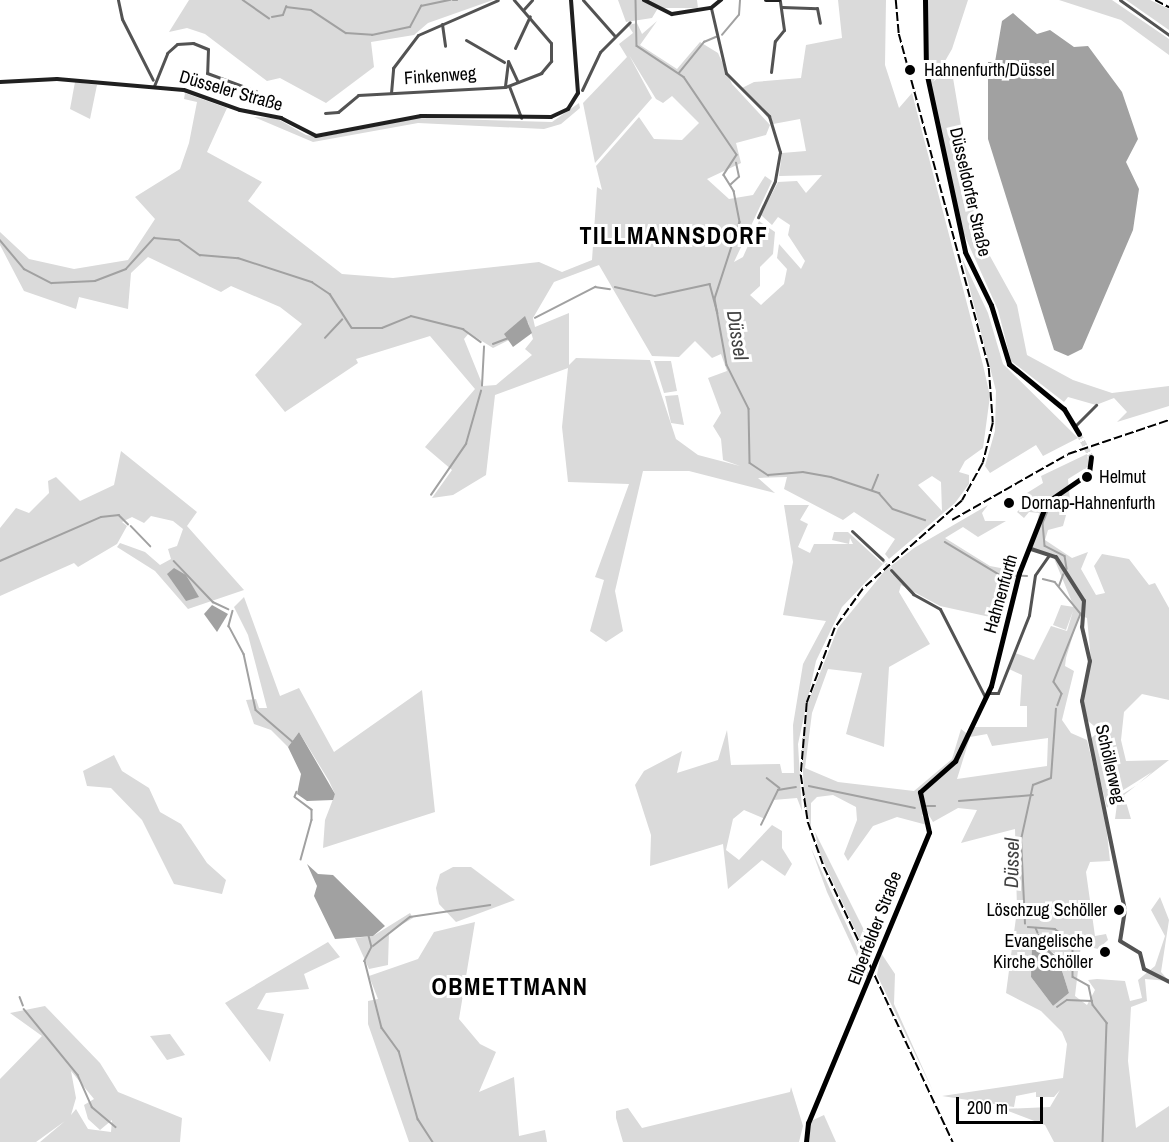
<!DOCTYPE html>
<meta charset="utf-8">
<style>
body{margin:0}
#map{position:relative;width:1169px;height:1142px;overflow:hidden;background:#fff;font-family:"Archivo Narrow",sans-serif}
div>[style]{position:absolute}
.green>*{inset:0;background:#dadada}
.water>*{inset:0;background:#a1a1a1}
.stream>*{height:1.5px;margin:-0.75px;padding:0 0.75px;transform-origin:0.75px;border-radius:0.75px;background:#a1a1a1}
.minor-tunnel>*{height:3px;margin-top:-1.5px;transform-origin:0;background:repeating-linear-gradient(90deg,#d9d9d9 0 3px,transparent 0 4.5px)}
.primary-tunnel>*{height:5px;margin-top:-2.5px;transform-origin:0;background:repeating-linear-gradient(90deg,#d9d9d9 0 5px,transparent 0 7.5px)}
.minor>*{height:3px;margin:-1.5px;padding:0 1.5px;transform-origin:1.5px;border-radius:1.5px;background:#535353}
.tertiary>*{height:4px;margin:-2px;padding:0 2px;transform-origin:2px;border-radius:2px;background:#535353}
.secondary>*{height:4px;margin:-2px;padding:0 2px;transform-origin:2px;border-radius:2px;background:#202020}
.primary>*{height:5px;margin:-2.5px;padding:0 2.5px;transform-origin:2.5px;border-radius:2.5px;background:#000}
.rail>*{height:1.5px;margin-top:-0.75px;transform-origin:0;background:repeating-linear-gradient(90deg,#000 0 9px,transparent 0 12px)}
.dots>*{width:16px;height:16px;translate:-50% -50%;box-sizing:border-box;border:3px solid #fff;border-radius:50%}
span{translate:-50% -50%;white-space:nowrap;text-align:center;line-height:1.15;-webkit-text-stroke:6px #fff;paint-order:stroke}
.poi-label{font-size:18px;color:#000}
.left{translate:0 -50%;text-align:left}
.right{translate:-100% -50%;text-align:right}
.street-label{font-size:18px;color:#000}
.water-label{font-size:20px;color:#424242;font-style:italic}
.district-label{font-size:24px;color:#000;font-weight:700;letter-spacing:1.5px}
.scale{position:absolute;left:956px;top:1097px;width:87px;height:27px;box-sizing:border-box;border:3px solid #000;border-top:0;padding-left:8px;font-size:18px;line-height:21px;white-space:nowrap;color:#000;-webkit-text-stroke:4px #fff;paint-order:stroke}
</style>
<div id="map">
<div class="green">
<div style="clip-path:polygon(189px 0,493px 0,428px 23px,414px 35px,371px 42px,374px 67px,326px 103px,280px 78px,267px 81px,205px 34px,187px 28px,169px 32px)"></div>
<div style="clip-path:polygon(618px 0,697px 0,698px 8px,658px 8px,652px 18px,626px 22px)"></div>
<div style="clip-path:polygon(evenodd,838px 0,886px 0,885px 65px,899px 108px,912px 93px,983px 365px,990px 396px,983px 448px,965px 461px,959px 472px,969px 475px,969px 484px,955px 503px,889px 559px,885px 554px,895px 539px,854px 512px,843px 520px,784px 489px,787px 477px,758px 478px,775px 493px,689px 471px,643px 471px,615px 591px,623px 631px,606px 642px,590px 631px,604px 580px,595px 577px,629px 484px,568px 482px,562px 427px,568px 368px,495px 395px,486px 475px,453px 495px,432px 498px,452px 470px,425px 447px,475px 389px,430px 336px,356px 359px,358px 363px,285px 412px,255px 375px,302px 324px,280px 307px,231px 286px,221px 292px,148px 257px,131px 273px,128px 309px,79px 297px,76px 309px,24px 291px,0 245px,0 232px,29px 259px,74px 269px,128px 260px,155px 219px,135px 197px,180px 169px,189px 143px,197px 102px,184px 99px,185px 93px,227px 108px,207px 152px,262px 182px,248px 201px,342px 274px,393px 278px,539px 262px,562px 272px,592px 260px,597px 187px,602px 190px,596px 166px,639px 117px,654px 139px,682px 140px,699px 123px,672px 96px,663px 103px,656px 99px,629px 55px,652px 98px,595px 163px,583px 103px,627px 57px,619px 44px,633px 33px,628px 25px,637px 23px,642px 34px,657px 21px,640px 45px,677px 69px,700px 42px,718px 53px,732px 84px,770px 125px,766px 135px,736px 143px,741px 163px,707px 179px,729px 199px,753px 195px,765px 176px,772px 181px,734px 262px,743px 257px,759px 221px,775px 232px,773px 254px,760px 267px,760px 286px,750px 295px,761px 305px,784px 284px,787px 269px,777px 258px,779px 244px,801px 269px,805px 261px,788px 235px,790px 225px,778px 217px,772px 225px,761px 215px,778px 182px,797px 181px,806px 193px,822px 175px,779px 176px,782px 153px,806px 151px,800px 119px,773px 124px,742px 88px,754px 82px,801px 78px,806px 45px,842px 38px,838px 0,599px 265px,652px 356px,679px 357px,695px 341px,712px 358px,721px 354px,727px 371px,708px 378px,721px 413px,713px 426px,721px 439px,723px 460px,740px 466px,698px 455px,676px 439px,650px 360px,576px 358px,569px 365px,569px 313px,535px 327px,533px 318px,554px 282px,599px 265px,838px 0,528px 322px,533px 339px,525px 349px,532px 355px,496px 385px,483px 386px,464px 339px,469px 333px,493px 348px,509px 340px,505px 334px,528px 322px,838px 0,932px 476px,941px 482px,942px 511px,918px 485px,932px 476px)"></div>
<div style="clip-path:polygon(928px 0,968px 0,952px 49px,933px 82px,951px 66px,980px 238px,1017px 305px,1027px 355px,1073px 380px,1112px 393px,1169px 386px,1169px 406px,1117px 422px,1127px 412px,1114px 398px,1096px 405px,1068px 397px,1064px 402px,1011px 361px,998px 310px,963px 232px,928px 71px)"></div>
<div style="clip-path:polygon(1059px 0,1112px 0,1169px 39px,1169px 55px,1121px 20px)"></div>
<div style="clip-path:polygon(1126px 0,1150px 0,1169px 9px,1169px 30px)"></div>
<div style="clip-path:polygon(75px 82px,97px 85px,90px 119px,70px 109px)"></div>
<div style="clip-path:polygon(579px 103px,580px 108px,561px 124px,544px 129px,418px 123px,313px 142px,254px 117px,276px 118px,306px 135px,321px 137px,418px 118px,552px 122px)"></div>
<div style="clip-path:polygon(962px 258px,988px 313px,1003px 364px,1078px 438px,1043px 456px,1036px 445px,990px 473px,985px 466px,995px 431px,996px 391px)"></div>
<div style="clip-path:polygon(654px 361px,671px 361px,677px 391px,664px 393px)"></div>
<div style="clip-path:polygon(678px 395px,684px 425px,671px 423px,665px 396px)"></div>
<div style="clip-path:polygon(121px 451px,197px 512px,187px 526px,244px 590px,188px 609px,155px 571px,117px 547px,120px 543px,145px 552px,160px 565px,171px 559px,168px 549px,177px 546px,183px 529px,173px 521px,151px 516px,144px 523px,132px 517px,122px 522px,127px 526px,117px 544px,78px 567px,74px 563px,0 596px,0 528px,16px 508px,29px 513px,49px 493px,48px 481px,56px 477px,80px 501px,114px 485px)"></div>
<div style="clip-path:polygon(evenodd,1087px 454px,1089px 466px,1068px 479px,1070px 501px,1063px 526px,1048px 530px,1045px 540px,1072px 558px,1088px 552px,1081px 569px,1096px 595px,1105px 593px,1094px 566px,1102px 554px,1129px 559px,1149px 585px,1155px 583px,1169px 608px,1169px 700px,1142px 694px,1124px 712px,1121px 740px,1126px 761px,1169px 760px,1124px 795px,1131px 819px,1115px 819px,1118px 797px,1137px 785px,1152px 772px,1117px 794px,1107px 808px,1090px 739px,1100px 731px,1087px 720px,1083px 698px,1091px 660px,1087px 618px,1079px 615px,1066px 658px,1065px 666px,1074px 671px,1062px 720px,1071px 733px,1087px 740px,1105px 815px,1110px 861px,1090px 862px,1086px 872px,1095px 936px,1106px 934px,1108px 940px,1098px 949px,1081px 945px,1075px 996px,1087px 1005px,1095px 990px,1088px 980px,1097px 979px,1125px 981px,1130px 1001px,1142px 998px,1138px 980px,1155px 966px,1165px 936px,1151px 910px,1160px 897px,1169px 920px,1161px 972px,1169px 981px,1145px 979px,1147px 1001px,1131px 1007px,1128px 1061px,1136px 1128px,1169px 1106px,1169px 1142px,1054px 1142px,1045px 1125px,1003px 1109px,1050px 1107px,1060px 1090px,1054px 1097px,1036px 1097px,1036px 1092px,1016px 1096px,1014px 1107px,942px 1096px,1063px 1078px,1067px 1044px,1062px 1032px,1041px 1011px,1006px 993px,1017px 910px,1015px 829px,961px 843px,977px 810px,958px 808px,933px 822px,927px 812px,922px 815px,927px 825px,897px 817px,873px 826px,848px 861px,844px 854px,857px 820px,856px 807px,833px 795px,817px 797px,811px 803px,811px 828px,804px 800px,802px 744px,808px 703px,838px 628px,887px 568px,893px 575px,891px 566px,914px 548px,988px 505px,982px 513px,985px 521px,1006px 521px,978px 537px,963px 527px,945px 538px,990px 566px,1016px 571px,1014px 582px,999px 581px,990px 617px,940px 606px,901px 585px,899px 592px,930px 644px,889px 667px,884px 747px,846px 734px,862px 673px,828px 669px,812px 713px,805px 768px,838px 782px,914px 791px,952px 759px,961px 729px,970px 736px,974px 727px,1027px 727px,1027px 706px,1020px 706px,1022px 675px,1009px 669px,1015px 653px,1034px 660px,1051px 626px,1067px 631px,1073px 611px,1066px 630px,1053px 625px,1061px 605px,1074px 607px,1053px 556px,1032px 549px,1039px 513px,1029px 512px,1024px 518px,1017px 512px,1024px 505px,1019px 498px,1043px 483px,1041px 476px,1087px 454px,987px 734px,992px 746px,1048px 738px,1047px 766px,957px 779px,970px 737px,987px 734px,1087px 454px,1040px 949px,1057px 954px,1069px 993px,1053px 1006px,1031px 977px,1040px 949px)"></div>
<div style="clip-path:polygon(784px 505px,809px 505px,800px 520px,808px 524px,798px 547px,810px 553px,814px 544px,853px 544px,850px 538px,849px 544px,832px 540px,834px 532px,848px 532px,883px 564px,842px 607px,816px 661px,798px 744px,802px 811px,797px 798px,773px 800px,765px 819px,744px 810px,733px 819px,726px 850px,739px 860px,772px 825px,782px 831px,782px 848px,792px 864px,785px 876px,762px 860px,728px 889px,723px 844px,650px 866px,651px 835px,635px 785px,644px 771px,682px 751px,677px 773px,718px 760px,727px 730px,731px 765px,780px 764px,782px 773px,794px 773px,793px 725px,803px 664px,826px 621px,783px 615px,793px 562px)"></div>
<div style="clip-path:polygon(244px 597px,280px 696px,299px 688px,334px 752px,422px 690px,435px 812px,323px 848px,325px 820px,335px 794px,329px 781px,299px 732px,288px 747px,271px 730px,254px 724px,246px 700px,256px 699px,259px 708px,267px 708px,248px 635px,234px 607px)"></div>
<div style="clip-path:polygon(114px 755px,122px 771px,149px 788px,160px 812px,181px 824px,207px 863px,226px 880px,222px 894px,174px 884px,142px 820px,111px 788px,87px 786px,83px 771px)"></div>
<div style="clip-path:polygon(815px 832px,874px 950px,871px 964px,819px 852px)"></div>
<div style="clip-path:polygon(811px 848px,869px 973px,867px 978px,827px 892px)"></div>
<div style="clip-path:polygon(453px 867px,471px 867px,515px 900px,456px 922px,439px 904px,436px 888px,440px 874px)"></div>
<div style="clip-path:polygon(410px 913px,413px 918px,389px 932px,388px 965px,369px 969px,355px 938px,373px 936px)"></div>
<div style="clip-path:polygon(475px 922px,459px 1019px,480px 1044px,496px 1052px,479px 1092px,514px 1077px,519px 1136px,545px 1130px,547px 1142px,409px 1142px,368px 1024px,368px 1001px,378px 999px,369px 976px,418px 959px,434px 932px)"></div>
<div style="clip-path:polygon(328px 942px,340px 957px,304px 974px,309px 989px,266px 993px,257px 1009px,284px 1014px,270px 1062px,225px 1003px)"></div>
<div style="clip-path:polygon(881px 953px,895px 974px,894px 1004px,933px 1091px,877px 975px)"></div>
<div style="clip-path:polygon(evenodd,45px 1006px,100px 1063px,118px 1092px,182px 1118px,180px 1142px,40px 1142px,65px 1121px,36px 1142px,0 1142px,0 1079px,42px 1036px,10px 1013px,45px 1006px,71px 1071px,94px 1099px,84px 1105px,88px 1119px,100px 1130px,112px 1120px,111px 1132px,88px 1129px,76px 1109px,71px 1115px,76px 1098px,71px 1071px)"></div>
<div style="clip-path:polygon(170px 1034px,185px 1055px,167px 1060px,150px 1036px)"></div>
<div style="clip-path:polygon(791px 1087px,803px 1126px,799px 1142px,623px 1142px,616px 1118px,616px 1111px,628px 1108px,642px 1128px,790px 1092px)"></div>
<div style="clip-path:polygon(824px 1115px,836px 1142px,809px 1142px,811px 1121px)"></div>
</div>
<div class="water">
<div style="clip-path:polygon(1013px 13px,1037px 34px,1050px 30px,1074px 47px,1088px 46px,1122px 92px,1138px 139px,1126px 162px,1139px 189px,1133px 230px,1082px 349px,1068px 356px,1054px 350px,988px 139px,988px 62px,995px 62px,1002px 21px)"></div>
<div style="clip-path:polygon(525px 316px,532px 333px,513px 347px,504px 334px)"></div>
<div style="clip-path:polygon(174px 568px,186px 575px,199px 597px,186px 601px,167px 574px)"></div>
<div style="clip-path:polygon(212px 605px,228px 614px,217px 632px,204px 614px)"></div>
<div style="clip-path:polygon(299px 732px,335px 794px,333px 800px,307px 801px,297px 794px,301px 774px,288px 747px)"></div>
<div style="clip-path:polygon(307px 864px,318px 874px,333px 875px,385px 926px,373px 936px,335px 939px,314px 896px,317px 886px)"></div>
<div style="clip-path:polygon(1032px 949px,1048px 949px,1058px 958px,1069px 993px,1053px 1006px,1031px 977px)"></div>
</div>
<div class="stream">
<div style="left:243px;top:0;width:32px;rotate:35deg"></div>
<div style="left:453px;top:0;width:4px"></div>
<div style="left:636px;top:0;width:46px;rotate:88.8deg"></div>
<div style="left:637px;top:46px;width:56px;rotate:33.4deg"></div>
<div style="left:684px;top:77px;width:94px;rotate:55.8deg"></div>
<div style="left:737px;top:155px;width:24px;rotate:123deg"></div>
<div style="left:724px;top:175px;width:19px;rotate:58deg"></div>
<div style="left:734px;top:191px;width:32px;rotate:79deg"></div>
<div style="left:740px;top:222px;width:81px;rotate:108deg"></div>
<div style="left:715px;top:299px;width:67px;rotate:79.7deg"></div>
<div style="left:727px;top:365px;width:49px;rotate:63.4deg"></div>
<div style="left:749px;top:409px;width:54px;rotate:88.9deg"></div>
<div style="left:750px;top:463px;width:22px;rotate:34deg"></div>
<div style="left:768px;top:475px;width:35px;rotate:-5deg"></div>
<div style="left:803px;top:472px;width:28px;rotate:10deg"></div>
<div style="left:831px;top:477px;width:51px;rotate:18.4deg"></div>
<div style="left:879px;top:493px;width:21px;rotate:49deg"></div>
<div style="left:893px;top:509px;width:34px;rotate:19deg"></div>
<div style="left:272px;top:17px;width:11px;rotate:-10deg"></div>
<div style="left:283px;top:15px;width:9px;rotate:-69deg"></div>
<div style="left:286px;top:7px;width:25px;rotate:7deg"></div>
<div style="left:311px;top:10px;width:42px;rotate:33.3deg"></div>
<div style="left:346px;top:33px;width:26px;rotate:4deg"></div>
<div style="left:372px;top:35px;width:39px;rotate:-12deg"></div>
<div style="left:410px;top:27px;width:24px;rotate:-62deg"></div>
<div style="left:421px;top:6px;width:30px;rotate:-12deg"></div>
<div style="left:722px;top:35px;width:26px;rotate:-50deg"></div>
<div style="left:739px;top:15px;width:15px;rotate:-86deg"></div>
<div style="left:679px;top:73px;width:40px;rotate:-51deg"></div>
<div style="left:704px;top:42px;width:13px;rotate:-23deg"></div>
<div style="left:730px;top:185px;width:12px;rotate:-42deg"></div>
<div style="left:739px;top:177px;width:14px;rotate:-102deg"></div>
<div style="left:0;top:240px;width:38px;rotate:50deg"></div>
<div style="left:24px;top:269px;width:31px;rotate:27deg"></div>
<div style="left:52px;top:283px;width:43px;rotate:-2.7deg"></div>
<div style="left:95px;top:281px;width:33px;rotate:-21deg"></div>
<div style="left:126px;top:269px;width:42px;rotate:-47.9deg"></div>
<div style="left:154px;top:238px;width:25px;rotate:5deg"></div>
<div style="left:179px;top:240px;width:26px;rotate:36deg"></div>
<div style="left:200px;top:255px;width:38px;rotate:5deg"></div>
<div style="left:238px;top:258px;width:78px;rotate:18deg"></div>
<div style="left:312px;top:282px;width:22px;rotate:34deg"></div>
<div style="left:330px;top:294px;width:40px;rotate:57.1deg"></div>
<div style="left:352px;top:328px;width:30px"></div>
<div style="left:382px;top:328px;width:31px;rotate:-22deg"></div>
<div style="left:411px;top:316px;width:54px;rotate:14deg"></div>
<div style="left:463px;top:329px;width:22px;rotate:36deg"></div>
<div style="left:615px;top:287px;width:41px;rotate:12.7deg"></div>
<div style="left:655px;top:296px;width:56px;rotate:-12.3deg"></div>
<div style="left:710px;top:284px;width:30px;rotate:75deg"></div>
<div style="left:535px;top:318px;width:68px;rotate:-27.3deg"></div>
<div style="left:595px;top:287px;width:15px;rotate:8deg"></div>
<div style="left:325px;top:338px;width:25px;rotate:-47deg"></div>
<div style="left:493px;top:344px;width:17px;rotate:-21deg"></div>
<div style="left:482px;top:386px;width:39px;rotate:-87deg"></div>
<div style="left:872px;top:490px;width:16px;rotate:-68deg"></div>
<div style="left:431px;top:495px;width:62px;rotate:-55.5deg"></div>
<div style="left:466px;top:444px;width:55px;rotate:-74.2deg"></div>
<div style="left:1052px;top:502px;width:23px;rotate:113deg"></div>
<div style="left:1043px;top:523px;width:23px;rotate:85deg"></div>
<div style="left:1045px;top:546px;width:22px;rotate:27deg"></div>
<div style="left:1065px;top:556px;width:13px;rotate:81deg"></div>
<div style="left:131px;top:526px;width:28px;rotate:46deg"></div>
<div style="left:945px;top:542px;width:64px;rotate:31deg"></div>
<div style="left:1000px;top:575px;width:27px;rotate:2deg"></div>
<div style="left:0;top:561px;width:110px;rotate:-23.5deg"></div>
<div style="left:101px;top:517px;width:18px;rotate:-6deg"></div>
<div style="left:119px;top:515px;width:13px;rotate:45deg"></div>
<div style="left:174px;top:561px;width:57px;rotate:46.4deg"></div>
<div style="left:213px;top:602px;width:17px;rotate:25deg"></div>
<div style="left:1043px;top:579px;width:12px;rotate:14deg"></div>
<div style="left:1055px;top:582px;width:41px;rotate:50.9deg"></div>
<div style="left:1081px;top:614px;width:73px;rotate:111.7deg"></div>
<div style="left:1054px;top:682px;width:14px;rotate:56deg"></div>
<div style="left:1062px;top:694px;width:12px;rotate:110deg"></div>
<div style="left:1059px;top:586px;width:12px;rotate:-70deg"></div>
<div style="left:233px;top:611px;width:16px;rotate:105deg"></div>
<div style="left:229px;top:626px;width:32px;rotate:62deg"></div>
<div style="left:244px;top:654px;width:57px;rotate:77.9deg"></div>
<div style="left:256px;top:710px;width:49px;rotate:40.9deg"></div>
<div style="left:767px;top:778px;width:16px;rotate:38deg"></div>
<div style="left:809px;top:786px;width:108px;rotate:11.7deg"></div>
<div style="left:297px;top:792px;width:5px;rotate:112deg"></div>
<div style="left:295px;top:797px;width:21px;rotate:37deg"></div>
<div style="left:312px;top:810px;width:10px;rotate:90deg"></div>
<div style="left:312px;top:820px;width:41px;rotate:105.4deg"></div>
<div style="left:959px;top:801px;width:74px;rotate:-4.6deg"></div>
<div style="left:927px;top:806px;width:8px"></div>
<div style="left:761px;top:825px;width:39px;rotate:-64deg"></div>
<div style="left:778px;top:790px;width:18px;rotate:-9deg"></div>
<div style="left:1025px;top:924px;width:84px;rotate:-92.7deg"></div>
<div style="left:1021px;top:840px;width:56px;rotate:-77.7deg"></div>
<div style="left:1033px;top:785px;width:19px;rotate:-21deg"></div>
<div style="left:1051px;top:778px;width:69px;rotate:-85.9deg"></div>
<div style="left:1028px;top:927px;width:27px;rotate:4deg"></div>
<div style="left:1055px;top:929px;width:22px;rotate:36deg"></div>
<div style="left:1073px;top:942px;width:35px;rotate:90deg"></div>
<div style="left:1073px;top:977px;width:18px;rotate:29deg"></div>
<div style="left:1089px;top:986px;width:19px;rotate:78deg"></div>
<div style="left:1093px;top:1005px;width:23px;rotate:52deg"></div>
<div style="left:1107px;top:1023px;width:119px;rotate:91.9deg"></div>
<div style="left:1036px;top:928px;width:5px;rotate:68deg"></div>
<div style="left:1039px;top:935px;width:17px;rotate:69deg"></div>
<div style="left:369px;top:936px;width:11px;rotate:75deg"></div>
<div style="left:372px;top:947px;width:16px;rotate:117deg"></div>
<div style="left:365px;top:961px;width:69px;rotate:75.8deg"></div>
<div style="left:382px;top:1028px;width:29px;rotate:54deg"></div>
<div style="left:399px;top:1051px;width:71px;rotate:74.4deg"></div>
<div style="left:418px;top:1119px;width:27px;rotate:57deg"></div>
<div style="left:373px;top:946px;width:47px;rotate:-38.1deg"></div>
<div style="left:410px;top:917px;width:81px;rotate:-8.5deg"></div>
<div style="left:20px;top:997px;width:9px;rotate:69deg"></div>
<div style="left:1057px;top:1007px;width:12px;rotate:-35deg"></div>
<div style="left:1067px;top:1000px;width:25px;rotate:2deg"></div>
<div style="left:24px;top:1009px;width:85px;rotate:50.7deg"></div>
<div style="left:78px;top:1075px;width:35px;rotate:66deg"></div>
<div style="left:92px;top:1107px;width:31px;rotate:40deg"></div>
</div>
<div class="minor-tunnel">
<div style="left:883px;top:560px;width:13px;rotate:51deg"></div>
</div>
<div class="primary-tunnel">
<div style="left:1079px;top:434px;width:26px;rotate:62deg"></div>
</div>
<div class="minor">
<div style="left:118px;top:0;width:19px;rotate:78deg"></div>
<div style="left:122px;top:19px;width:68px;rotate:63.1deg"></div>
<div style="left:583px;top:0;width:47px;rotate:48.5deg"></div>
<div style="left:1120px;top:0;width:60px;rotate:35.5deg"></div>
<div style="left:782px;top:7px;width:35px;rotate:2deg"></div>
<div style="left:817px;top:8px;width:15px;rotate:79deg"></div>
<div style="left:711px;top:8px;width:67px;rotate:77deg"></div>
<div style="left:726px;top:73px;width:61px;rotate:45deg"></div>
<div style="left:769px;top:116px;width:38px;rotate:73deg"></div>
<div style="left:780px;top:152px;width:29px;rotate:100deg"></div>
<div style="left:775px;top:181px;width:40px;rotate:115deg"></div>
<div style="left:524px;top:9px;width:12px;rotate:-48deg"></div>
<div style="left:442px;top:24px;width:22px;rotate:82deg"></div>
<div style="left:466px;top:40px;width:44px;rotate:30.1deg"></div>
<div style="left:515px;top:48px;width:35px;rotate:-65deg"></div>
<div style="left:771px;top:72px;width:31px;rotate:-83deg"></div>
<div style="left:775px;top:41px;width:14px;rotate:-51deg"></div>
<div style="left:784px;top:30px;width:30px;rotate:-98deg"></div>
<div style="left:154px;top:86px;width:35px;rotate:-68deg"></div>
<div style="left:167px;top:53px;width:13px;rotate:-42deg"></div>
<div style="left:177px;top:44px;width:16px;rotate:-4deg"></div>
<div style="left:193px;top:43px;width:16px;rotate:22deg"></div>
<div style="left:208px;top:49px;width:24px;rotate:92deg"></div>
<div style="left:207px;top:73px;width:52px;rotate:20.2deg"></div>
<div style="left:505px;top:86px;width:25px;rotate:-83deg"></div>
<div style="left:508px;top:61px;width:23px;rotate:65deg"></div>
<div style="left:509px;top:86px;width:34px;rotate:69deg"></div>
<div style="left:582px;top:90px;width:42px;rotate:-64.7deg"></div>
<div style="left:600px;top:52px;width:42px;rotate:-45deg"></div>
<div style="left:391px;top:93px;width:25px;rotate:-85deg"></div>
<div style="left:393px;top:68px;width:41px;rotate:-52.9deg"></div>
<div style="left:418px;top:35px;width:87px;rotate:-23.6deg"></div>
<div style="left:325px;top:113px;width:13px;rotate:-4deg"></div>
<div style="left:338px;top:112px;width:26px;rotate:-40deg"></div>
<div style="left:358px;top:95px;width:147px;rotate:-3.1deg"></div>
<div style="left:505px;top:87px;width:39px;rotate:-21deg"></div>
<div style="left:541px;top:73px;width:16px;rotate:-50deg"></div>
<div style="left:551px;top:61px;width:18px;rotate:-90deg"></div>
<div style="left:551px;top:43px;width:57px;rotate:-130.7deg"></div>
<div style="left:1075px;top:426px;width:30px;rotate:-45deg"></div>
<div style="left:852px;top:531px;width:42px;rotate:43.1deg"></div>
<div style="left:891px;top:570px;width:33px;rotate:47deg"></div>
<div style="left:913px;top:594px;width:31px;rotate:29deg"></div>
<div style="left:940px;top:609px;width:99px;rotate:62.9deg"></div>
<div style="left:989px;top:693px;width:9px"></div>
<div style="left:998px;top:693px;width:84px;rotate:-68.3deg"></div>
<div style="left:1029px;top:615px;width:40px;rotate:-81.5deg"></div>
<div style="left:1035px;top:575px;width:24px;rotate:-55deg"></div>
</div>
<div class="tertiary">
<div style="left:1031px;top:549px;width:26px;rotate:18deg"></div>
<div style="left:1056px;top:557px;width:52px;rotate:57.5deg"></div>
<div style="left:1084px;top:601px;width:26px;rotate:94deg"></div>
<div style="left:1082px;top:627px;width:35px;rotate:77deg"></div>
<div style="left:1090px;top:661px;width:41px;rotate:101.3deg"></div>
<div style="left:1082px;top:701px;width:213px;rotate:78.4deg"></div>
<div style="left:1125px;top:910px;width:31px;rotate:99deg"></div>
<div style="left:1120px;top:941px;width:23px;rotate:31deg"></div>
<div style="left:1140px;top:953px;width:16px;rotate:76deg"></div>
<div style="left:1144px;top:969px;width:28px;rotate:27deg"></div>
</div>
<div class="secondary">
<div style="left:644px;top:0;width:31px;rotate:27deg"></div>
<div style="left:672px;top:14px;width:39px;rotate:-9deg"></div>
<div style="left:711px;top:8px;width:13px;rotate:-39deg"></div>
<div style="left:766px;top:0;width:13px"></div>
<div style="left:0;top:82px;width:57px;rotate:-3deg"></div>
<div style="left:57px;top:79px;width:127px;rotate:5deg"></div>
<div style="left:184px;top:90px;width:59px;rotate:19.7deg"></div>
<div style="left:240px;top:110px;width:42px;rotate:11deg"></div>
<div style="left:281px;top:118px;width:39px;rotate:27deg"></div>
<div style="left:316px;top:136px;width:107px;rotate:-10.8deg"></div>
<div style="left:421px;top:116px;width:130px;rotate:0.4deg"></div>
<div style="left:551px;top:117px;width:19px;rotate:-25deg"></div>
<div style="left:568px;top:109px;width:19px;rotate:-58deg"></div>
<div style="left:578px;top:93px;width:93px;rotate:-94.3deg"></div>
</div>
<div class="primary">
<div style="left:925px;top:0;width:71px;rotate:89.2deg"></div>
<div style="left:926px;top:71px;width:185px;rotate:77.8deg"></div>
<div style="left:965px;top:252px;width:59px;rotate:63.9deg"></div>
<div style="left:991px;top:305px;width:62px;rotate:73deg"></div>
<div style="left:1009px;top:364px;width:71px;rotate:39.3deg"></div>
<div style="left:1064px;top:409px;width:29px;rotate:59deg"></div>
<div style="left:806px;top:1142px;width:19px;rotate:-84deg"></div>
<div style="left:808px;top:1123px;width:315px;rotate:-67.4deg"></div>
<div style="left:929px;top:832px;width:41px;rotate:-102.7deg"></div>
<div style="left:920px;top:792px;width:47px;rotate:-41.5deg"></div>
<div style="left:955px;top:761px;width:83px;rotate:-64.4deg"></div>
<div style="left:991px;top:686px;width:116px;rotate:-76.1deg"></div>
<div style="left:1019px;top:573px;width:76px;rotate:-68.5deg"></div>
<div style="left:1047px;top:502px;width:51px;rotate:-34.6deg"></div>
<div style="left:1089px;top:473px;width:16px;rotate:-83deg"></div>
</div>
<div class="rail">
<div style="left:896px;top:0;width:34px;rotate:85deg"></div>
<div style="left:899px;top:34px;width:346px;rotate:74.9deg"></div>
<div style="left:989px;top:368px;width:55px;rotate:85.8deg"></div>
<div style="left:993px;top:423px;width:41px;rotate:104deg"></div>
<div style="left:983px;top:463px;width:43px;rotate:118.9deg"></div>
<div style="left:962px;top:501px;width:132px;rotate:138.4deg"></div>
<div style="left:863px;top:589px;width:48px;rotate:125.7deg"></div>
<div style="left:835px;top:628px;width:80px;rotate:110.5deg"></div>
<div style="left:807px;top:703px;width:72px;rotate:94.8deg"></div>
<div style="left:801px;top:775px;width:48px;rotate:81.5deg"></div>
<div style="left:808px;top:822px;width:48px;rotate:70.4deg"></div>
<div style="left:824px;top:867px;width:304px;rotate:64.9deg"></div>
<div style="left:1155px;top:0;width:16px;rotate:27deg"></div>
<div style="left:952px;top:520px;width:133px;rotate:-29.6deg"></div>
<div style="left:1068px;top:454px;width:107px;rotate:-18.6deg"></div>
</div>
<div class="dots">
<div style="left:910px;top:70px;background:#000"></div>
<div style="left:1087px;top:477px;background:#000"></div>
<div style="left:1009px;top:503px;background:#000"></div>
<div style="left:1119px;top:910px;background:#000"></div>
<div style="left:1105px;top:952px;background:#000"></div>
</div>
<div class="poi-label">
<span class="left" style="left:924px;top:70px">Hahnenfurth/Düssel</span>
<span class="left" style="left:1099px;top:477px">Helmut</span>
<span class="left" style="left:1021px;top:503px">Dornap-Hahnenfurth</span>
<span class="right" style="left:1107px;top:910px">Löschzug Schöller</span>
<span class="right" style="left:1093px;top:952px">Evangelische<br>Kirche Schöller</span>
</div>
<div class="street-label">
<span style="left:440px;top:76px;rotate:-4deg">Finkenweg</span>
<span style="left:231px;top:91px;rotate:16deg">Düsseler Straße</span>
<span style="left:970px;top:192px;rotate:77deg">Düsseldorfer Straße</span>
<span style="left:1001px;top:594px;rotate:-74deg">Hahnenfurth</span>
<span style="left:1110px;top:764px;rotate:77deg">Schöllerweg</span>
<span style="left:875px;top:928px;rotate:-69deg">Elberfelder Straße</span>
</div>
<div class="water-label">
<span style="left:738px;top:335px;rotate:81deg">Düssel</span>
<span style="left:1011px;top:863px;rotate:-89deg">Düssel</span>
</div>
<div class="district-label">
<span style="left:674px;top:236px">TILLMANNSDORF</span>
<span style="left:510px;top:987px">OBMETTMANN</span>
</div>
<div class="scale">200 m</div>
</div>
